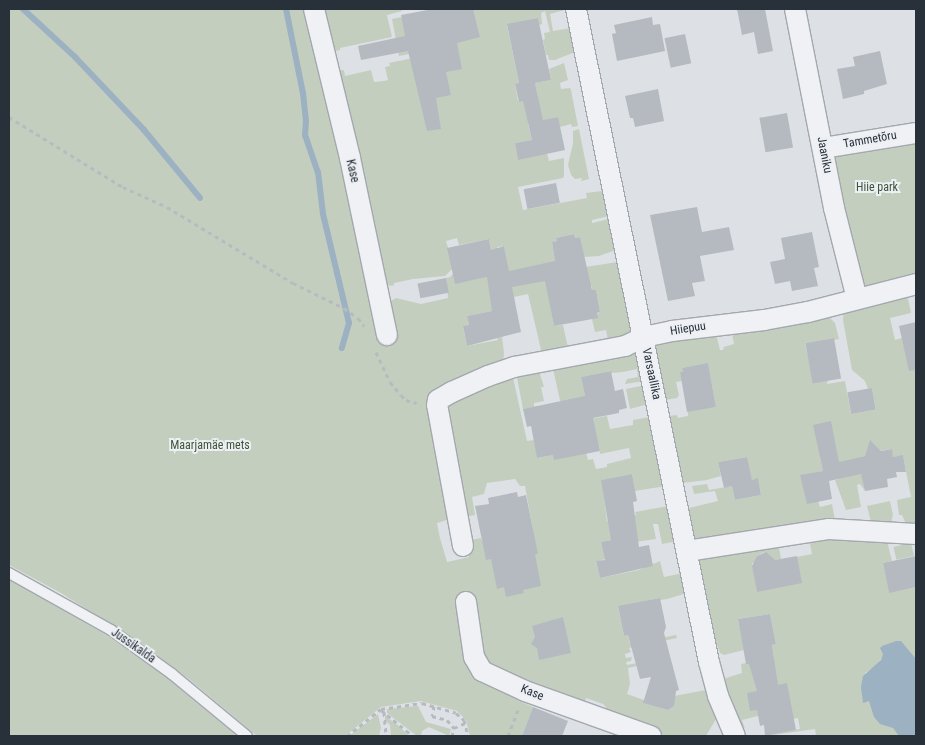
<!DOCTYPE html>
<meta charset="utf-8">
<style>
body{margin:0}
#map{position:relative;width:925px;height:745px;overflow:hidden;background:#dde1e5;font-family:"Roboto Condensed",sans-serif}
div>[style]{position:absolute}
.green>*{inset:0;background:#c4cebf;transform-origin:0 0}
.water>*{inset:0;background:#9cb1c1}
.stream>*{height:6px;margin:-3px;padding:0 3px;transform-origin:3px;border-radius:3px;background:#9cb1c1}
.building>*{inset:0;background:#b5bac1;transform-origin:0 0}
.path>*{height:3px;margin-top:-1.5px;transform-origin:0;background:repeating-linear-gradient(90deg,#b7bbc0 0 4px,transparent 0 8px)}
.roads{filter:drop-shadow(1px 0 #a3a8ae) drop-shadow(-1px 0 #a3a8ae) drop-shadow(0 1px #a3a8ae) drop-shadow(0 -1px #a3a8ae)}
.service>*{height:10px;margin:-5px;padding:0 5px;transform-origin:5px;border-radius:5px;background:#eff1f4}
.minor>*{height:20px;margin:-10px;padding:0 10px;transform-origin:10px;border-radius:10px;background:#eff1f4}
span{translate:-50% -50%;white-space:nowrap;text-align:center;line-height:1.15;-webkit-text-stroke:4px #eceff3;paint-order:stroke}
.street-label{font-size:12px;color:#283039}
.park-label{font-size:12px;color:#3f5337}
.frame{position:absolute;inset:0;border:10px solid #283039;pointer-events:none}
</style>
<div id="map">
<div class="green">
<div style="clip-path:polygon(evenodd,9px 9px,310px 9px,389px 302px,396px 298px,421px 304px,448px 298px,446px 278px,450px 277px,460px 267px,463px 282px,496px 275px,489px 239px,459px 245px,457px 238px,446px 241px,454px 267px,445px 276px,413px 279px,394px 283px,394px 285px,391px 286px,384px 284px,333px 72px,344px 70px,345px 76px,371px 70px,374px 82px,384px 81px,388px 80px,385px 67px,390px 66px,389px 63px,447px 51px,438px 9px,568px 9px,550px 14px,553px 31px,571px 28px,575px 52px,555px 60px,549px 60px,548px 55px,546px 55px,543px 40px,545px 39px,544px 33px,550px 32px,545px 11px,541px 13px,542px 24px,539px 25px,538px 18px,507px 25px,519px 83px,515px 85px,518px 101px,538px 97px,535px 83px,551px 80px,549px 69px,564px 63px,568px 80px,560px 83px,561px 89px,570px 88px,571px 90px,578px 126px,572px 127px,571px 124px,560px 127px,557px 117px,528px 124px,532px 140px,515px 143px,518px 159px,547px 153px,549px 161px,564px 158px,564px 176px,563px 178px,518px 187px,523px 210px,587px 198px,586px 193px,602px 191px,605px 194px,609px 216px,592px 220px,592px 223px,609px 219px,616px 250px,599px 256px,584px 257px,580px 237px,575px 238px,574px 234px,556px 238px,557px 241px,552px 242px,555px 261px,585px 267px,618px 262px,633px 330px,630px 335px,608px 341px,606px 330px,595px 332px,592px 319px,600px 312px,596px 290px,592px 290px,592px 286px,560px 292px,551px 310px,554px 326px,563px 325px,569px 352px,542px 354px,528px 294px,514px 297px,515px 302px,492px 311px,467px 316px,469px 325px,463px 327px,467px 346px,498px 340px,497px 338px,502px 337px,504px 353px,503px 363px,440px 391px,450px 519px,437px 523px,440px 538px,447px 562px,469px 557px,465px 541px,481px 538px,482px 541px,533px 530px,525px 486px,520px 486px,515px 479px,487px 483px,484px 494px,472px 497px,475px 515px,464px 517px,443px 405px,512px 373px,527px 441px,534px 440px,538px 458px,553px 455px,564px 418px,553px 369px,634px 352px,638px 355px,645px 381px,625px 384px,627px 379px,638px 377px,637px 369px,623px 372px,611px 373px,611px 371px,581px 377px,590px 419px,607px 416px,610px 429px,633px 425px,633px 420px,650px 417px,666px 486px,635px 491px,632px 474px,602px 480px,607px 521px,636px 515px,635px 512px,668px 506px,678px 541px,662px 544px,658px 524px,653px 524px,656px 539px,620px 544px,619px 538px,601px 542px,605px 559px,596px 562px,600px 578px,639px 570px,660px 561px,664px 577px,683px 573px,688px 590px,684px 594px,667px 599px,660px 600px,659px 598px,618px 607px,624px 636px,628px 635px,630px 644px,676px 635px,677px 638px,629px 648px,631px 652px,625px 654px,626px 658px,632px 657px,631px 661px,626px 662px,627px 665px,637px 663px,637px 666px,628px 668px,630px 684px,627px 694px,644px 700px,644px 703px,668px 710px,674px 706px,674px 696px,706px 690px,716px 719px,706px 736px,667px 736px,605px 715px,606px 707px,603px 704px,586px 698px,585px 703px,506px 678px,466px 647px,518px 694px,517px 700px,533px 707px,522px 736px,470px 736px,466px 720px,457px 711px,421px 701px,381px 707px,345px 736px,257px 736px,189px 679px,143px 645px,61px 593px,9px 565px,9px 9px,504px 246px,510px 279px,500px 263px,497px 247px,504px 246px,9px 9px,599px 445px,600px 454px,629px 448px,631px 458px,607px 464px,607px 467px,596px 469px,593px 459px,588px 460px,585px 448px,599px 445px)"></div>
<div style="clip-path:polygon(319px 9px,402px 9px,402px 11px,387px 15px,392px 37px,340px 48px,340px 50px,336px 51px,329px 49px)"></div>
<div style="clip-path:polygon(401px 17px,420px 52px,399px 56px,392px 19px)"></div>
<div style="clip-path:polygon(579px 129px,589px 179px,581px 181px,582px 178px,575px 179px,571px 175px,568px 165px,573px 143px,573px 131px)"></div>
<div style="clip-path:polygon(916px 139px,916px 276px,874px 288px,866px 286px,859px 277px,834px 160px,837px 155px)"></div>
<div style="clip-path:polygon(907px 294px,911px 313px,890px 318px,895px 340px,902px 338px,908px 364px,916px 362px,916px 529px,907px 526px,902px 515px,899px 515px,897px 500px,911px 497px,903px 456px,893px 457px,891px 449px,879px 451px,875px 446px,867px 455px,858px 458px,865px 491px,860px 484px,857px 485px,861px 507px,846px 510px,835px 480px,839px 479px,833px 455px,820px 458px,823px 471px,801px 476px,807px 503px,818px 501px,820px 507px,832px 504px,835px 520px,695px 540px,693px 537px,689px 508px,718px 501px,715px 491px,694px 494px,692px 486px,707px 484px,709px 490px,732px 486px,735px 500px,761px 495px,758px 479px,752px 480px,746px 457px,718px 462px,721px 476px,707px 480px,682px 483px,669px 416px,677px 415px,678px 418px,688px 416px,688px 411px,716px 407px,708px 364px,682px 368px,683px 372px,680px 372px,682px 381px,676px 382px,679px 395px,677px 398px,665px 400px,653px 349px,655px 345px,659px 342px,716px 334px,720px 350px,723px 350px,724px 347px,734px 344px,731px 329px,827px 315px,835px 323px,839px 339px,834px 340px,834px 338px,805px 343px,814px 382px,828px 380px,827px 384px,845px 381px,851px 414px,876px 410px,872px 388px,868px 389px,865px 381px,852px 370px,843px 320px,844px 310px)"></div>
<div style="clip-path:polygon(539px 371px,544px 387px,541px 387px,544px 401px,534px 403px,534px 407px,523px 409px,516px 372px)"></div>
<div style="clip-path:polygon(646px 385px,648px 404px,630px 409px,626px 389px)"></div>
<div style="clip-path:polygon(890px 501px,893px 515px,891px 522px,871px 522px,867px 506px)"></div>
<div style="clip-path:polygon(886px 537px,892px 561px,883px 563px,889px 592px,916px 587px,916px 659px,884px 655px,876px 666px,865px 673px,869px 701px,900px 736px,816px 736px,815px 729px,766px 736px,800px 729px,798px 718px,793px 719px,757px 691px,758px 716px,742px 720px,745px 728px,737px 724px,723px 679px,742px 673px,741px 664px,774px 658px,772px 645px,776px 644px,770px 614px,738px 619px,744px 650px,724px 655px,720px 653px,712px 631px,698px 562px,702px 556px,778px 541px,781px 559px,771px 561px,770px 556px,764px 552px,757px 556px,756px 563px,752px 563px,757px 591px,797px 557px,812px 554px,809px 539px)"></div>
<div style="left:911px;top:543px;width:13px;height:18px;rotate:77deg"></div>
<div style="clip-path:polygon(9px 579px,108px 636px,157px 670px,237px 736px,9px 736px)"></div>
<div style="clip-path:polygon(418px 706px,426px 722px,451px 729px,449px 736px,429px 727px,422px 731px,421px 736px,417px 736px,387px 713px,387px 709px)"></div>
<div style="clip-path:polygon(378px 714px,381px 728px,379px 736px,349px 736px)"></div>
<div style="clip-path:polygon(385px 716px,399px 726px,409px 736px,391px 736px,390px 725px,385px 720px)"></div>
</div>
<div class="water">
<div style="clip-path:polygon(896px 641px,901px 641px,916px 659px,916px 736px,899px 736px,893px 728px,880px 724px,874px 717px,869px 701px,863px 703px,861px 687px,863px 676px,881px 660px,883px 654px,880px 648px,882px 646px)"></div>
</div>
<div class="stream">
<div style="left:23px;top:9px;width:71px;rotate:42.7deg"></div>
<div style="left:75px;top:57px;width:100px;rotate:46.6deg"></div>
<div style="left:144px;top:130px;width:88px;rotate:50.5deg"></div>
<div style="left:286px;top:9px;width:86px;rotate:78.6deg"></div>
<div style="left:303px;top:93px;width:28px;rotate:84deg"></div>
<div style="left:306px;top:121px;width:14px;rotate:94deg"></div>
<div style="left:305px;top:135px;width:39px;rotate:71deg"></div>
<div style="left:318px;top:172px;width:42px;rotate:83.2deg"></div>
<div style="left:323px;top:214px;width:112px;rotate:76.6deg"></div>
<div style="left:349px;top:323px;width:26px;rotate:106deg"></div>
</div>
<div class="building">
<div style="clip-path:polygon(433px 9px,473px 9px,480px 37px,457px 43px,462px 69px,446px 72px,451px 95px,436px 98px,441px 129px,427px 131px,408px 51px,361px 60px,358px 46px,405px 36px,401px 15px)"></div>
<div style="clip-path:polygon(737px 9px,765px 9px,773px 51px,758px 54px,754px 32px,742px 35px)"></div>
<div style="clip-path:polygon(652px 17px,653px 25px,660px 24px,665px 51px,617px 61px,612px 34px,616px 33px,614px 25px)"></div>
<div style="clip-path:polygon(538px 18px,551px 80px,535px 83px,543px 120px,558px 117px,565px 150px,518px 160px,515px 143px,532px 140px,523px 101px,519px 102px,515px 84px,519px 83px,507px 24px)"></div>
<div style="left:685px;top:34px;width:30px;height:21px;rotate:78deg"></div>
<div style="clip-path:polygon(880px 51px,887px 84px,864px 91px,864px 94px,843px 99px,837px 69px,855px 66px,853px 57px)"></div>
<div style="clip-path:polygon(658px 89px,664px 121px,635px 127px,633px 118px,630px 118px,625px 96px)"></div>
<div style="left:787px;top:113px;width:35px;height:28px;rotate:80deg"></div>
<div style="left:556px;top:183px;width:20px;height:33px;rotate:79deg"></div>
<div style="clip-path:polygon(697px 207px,702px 232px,729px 227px,734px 250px,700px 256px,705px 281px,692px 283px,695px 296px,668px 301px,650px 215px)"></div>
<div style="clip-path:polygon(812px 232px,819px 267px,814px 268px,818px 286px,792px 291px,790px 281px,775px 284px,770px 262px,785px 259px,781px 238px)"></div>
<div style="clip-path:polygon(574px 234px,575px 238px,580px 237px,592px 290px,596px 290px,600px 312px,597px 313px,598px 318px,554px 326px,545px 281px,512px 287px,521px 332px,467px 346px,463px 326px,469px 325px,467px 316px,492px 311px,487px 277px,455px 284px,447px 248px,489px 239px,491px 250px,504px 246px,509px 271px,555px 261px,552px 242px,557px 241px,556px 238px)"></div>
<div style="left:446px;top:278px;width:15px;height:29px;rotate:79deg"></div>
<div style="clip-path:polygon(916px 322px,916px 370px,909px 371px,899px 326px)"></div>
<div style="left:834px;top:338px;width:41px;height:29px;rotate:80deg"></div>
<div style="clip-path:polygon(708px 363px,716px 407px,687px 412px,680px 372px,683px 372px,682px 368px)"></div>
<div style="clip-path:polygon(611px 371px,615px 391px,623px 389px,627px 408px,619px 410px,619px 413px,593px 418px,600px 451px,554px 460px,553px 455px,537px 458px,531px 426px,527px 427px,523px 409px,585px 396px,581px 377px)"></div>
<div style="left:872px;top:388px;width:22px;height:25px;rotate:80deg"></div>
<div style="clip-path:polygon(831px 421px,839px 462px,865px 456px,870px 440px,881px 451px,892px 449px,893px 457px,903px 455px,906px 472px,896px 472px,897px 477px,887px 479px,888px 487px,865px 491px,861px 474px,829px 481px,832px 499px,807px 504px,800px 475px,823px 471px,813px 425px)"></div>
<div style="clip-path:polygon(747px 457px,752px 480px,758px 478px,761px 495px,735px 500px,732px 486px,724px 488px,718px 462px)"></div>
<div style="clip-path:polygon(632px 474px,637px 501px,633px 502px,639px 547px,649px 545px,653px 566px,600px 578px,596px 561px,605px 560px,601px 542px,611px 540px,601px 480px)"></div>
<div style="clip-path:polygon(517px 492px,518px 497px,526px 495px,538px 554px,535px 554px,541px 586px,523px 590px,524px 593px,506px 597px,504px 587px,497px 589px,491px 559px,486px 560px,475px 506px,489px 504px,488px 498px)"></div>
<div style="clip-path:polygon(766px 552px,775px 560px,797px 556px,802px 583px,757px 592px,752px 566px,757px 556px)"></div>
<div style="clip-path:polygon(916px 556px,916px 587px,889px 593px,883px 563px)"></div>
<div style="clip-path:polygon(660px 598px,666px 627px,664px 633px,679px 690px,676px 691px,674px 706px,668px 710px,643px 703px,651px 677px,640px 679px,628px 635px,624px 636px,618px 606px)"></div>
<div style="clip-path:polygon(770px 614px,776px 644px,772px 645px,778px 685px,787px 683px,796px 730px,765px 736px,764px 725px,760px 726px,757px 710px,750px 711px,747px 693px,757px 691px,749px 664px,746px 664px,738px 619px)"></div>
<div style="clip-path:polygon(563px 617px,571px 653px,539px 660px,537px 648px,531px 644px,535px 637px,532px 626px)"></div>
<div style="clip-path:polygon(533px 707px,568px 721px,562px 736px,522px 736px)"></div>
</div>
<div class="path">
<div style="left:9px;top:117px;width:134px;rotate:31.6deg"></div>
<div style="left:123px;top:187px;width:48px;rotate:24.4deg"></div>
<div style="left:167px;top:207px;width:147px;rotate:31.1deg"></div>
<div style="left:293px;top:283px;width:57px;rotate:26.1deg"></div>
<div style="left:344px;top:308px;width:17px;rotate:36deg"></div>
<div style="left:358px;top:318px;width:10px;rotate:53deg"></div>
<div style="left:376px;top:352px;width:33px;rotate:65deg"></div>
<div style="left:390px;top:382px;width:17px;rotate:50deg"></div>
<div style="left:401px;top:395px;width:7px;rotate:45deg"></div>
<div style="left:406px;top:400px;width:11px;rotate:15deg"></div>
<div style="left:434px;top:706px;width:10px;rotate:101deg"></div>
<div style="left:432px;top:716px;width:16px;rotate:15deg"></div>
<div style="left:447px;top:720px;width:11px;rotate:49deg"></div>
<div style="left:381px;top:710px;width:41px;rotate:39.1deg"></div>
<div style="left:384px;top:712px;width:24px;rotate:85deg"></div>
<div style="left:347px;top:736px;width:43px;rotate:-38.5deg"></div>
<div style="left:381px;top:709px;width:41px;rotate:-8.3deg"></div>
<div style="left:422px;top:703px;width:35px;rotate:16deg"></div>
<div style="left:456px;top:713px;width:11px;rotate:41deg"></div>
<div style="left:464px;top:720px;width:16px;rotate:76deg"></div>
<div style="left:452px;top:736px;width:8px;rotate:-76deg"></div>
<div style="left:454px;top:728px;width:12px;rotate:-24deg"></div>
<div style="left:508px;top:736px;width:28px;rotate:-69deg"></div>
</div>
<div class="roads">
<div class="service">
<div style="left:9px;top:573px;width:117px;rotate:29.2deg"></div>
<div style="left:111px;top:630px;width:75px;rotate:35.8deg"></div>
<div style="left:172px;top:674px;width:97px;rotate:39.6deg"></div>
</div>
<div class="minor">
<div style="left:314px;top:9px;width:153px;rotate:76.4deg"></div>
<div style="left:350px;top:158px;width:181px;rotate:78.2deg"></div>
<div style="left:576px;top:9px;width:666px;rotate:78.49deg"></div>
<div style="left:709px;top:662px;width:35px;rotate:75deg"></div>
<div style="left:718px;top:696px;width:43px;rotate:67deg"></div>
<div style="left:795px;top:9px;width:203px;rotate:78.9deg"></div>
<div style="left:834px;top:208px;width:94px;rotate:75.8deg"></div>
<div style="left:823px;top:148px;width:94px;rotate:-9.2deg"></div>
<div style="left:463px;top:546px;width:143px;rotate:-100.4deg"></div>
<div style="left:437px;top:405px;width:5px;rotate:-79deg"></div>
<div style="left:438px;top:400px;width:16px;rotate:-30deg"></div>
<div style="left:452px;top:392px;width:39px;rotate:-24deg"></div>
<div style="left:488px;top:376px;width:28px;rotate:-19deg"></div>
<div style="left:514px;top:367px;width:113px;rotate:-10.7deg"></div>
<div style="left:625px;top:346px;width:21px;rotate:-25deg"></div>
<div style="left:644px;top:337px;width:29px;rotate:-12deg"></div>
<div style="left:672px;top:331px;width:93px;rotate:-6.8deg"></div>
<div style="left:764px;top:320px;width:45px;rotate:-10.3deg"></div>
<div style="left:808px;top:312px;width:112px;rotate:-14.5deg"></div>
<div style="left:687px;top:551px;width:144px;rotate:-8.8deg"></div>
<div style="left:829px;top:529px;width:87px;rotate:3.3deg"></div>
<div style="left:466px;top:602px;width:56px;rotate:81.7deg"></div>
<div style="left:474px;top:657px;width:16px;rotate:60deg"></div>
<div style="left:482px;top:671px;width:47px;rotate:24.9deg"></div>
<div style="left:525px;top:691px;width:134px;rotate:19.7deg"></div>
</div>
</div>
<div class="street-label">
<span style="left:870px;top:140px;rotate:-10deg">Tammetõru</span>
<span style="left:824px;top:155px;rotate:79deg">Jaaniku</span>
<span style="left:352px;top:171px;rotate:77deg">Kase</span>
<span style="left:688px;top:329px;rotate:-9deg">Hiiepuu</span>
<span style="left:651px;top:374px;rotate:78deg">Varsaallika</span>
<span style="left:133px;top:646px;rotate:35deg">Jussikalda</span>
<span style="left:532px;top:693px;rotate:22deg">Kase</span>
</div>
<div class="park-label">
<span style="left:877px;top:188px">Hiie park</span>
<span style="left:210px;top:446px">Maarjamäe mets</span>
</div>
<div class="frame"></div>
</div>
